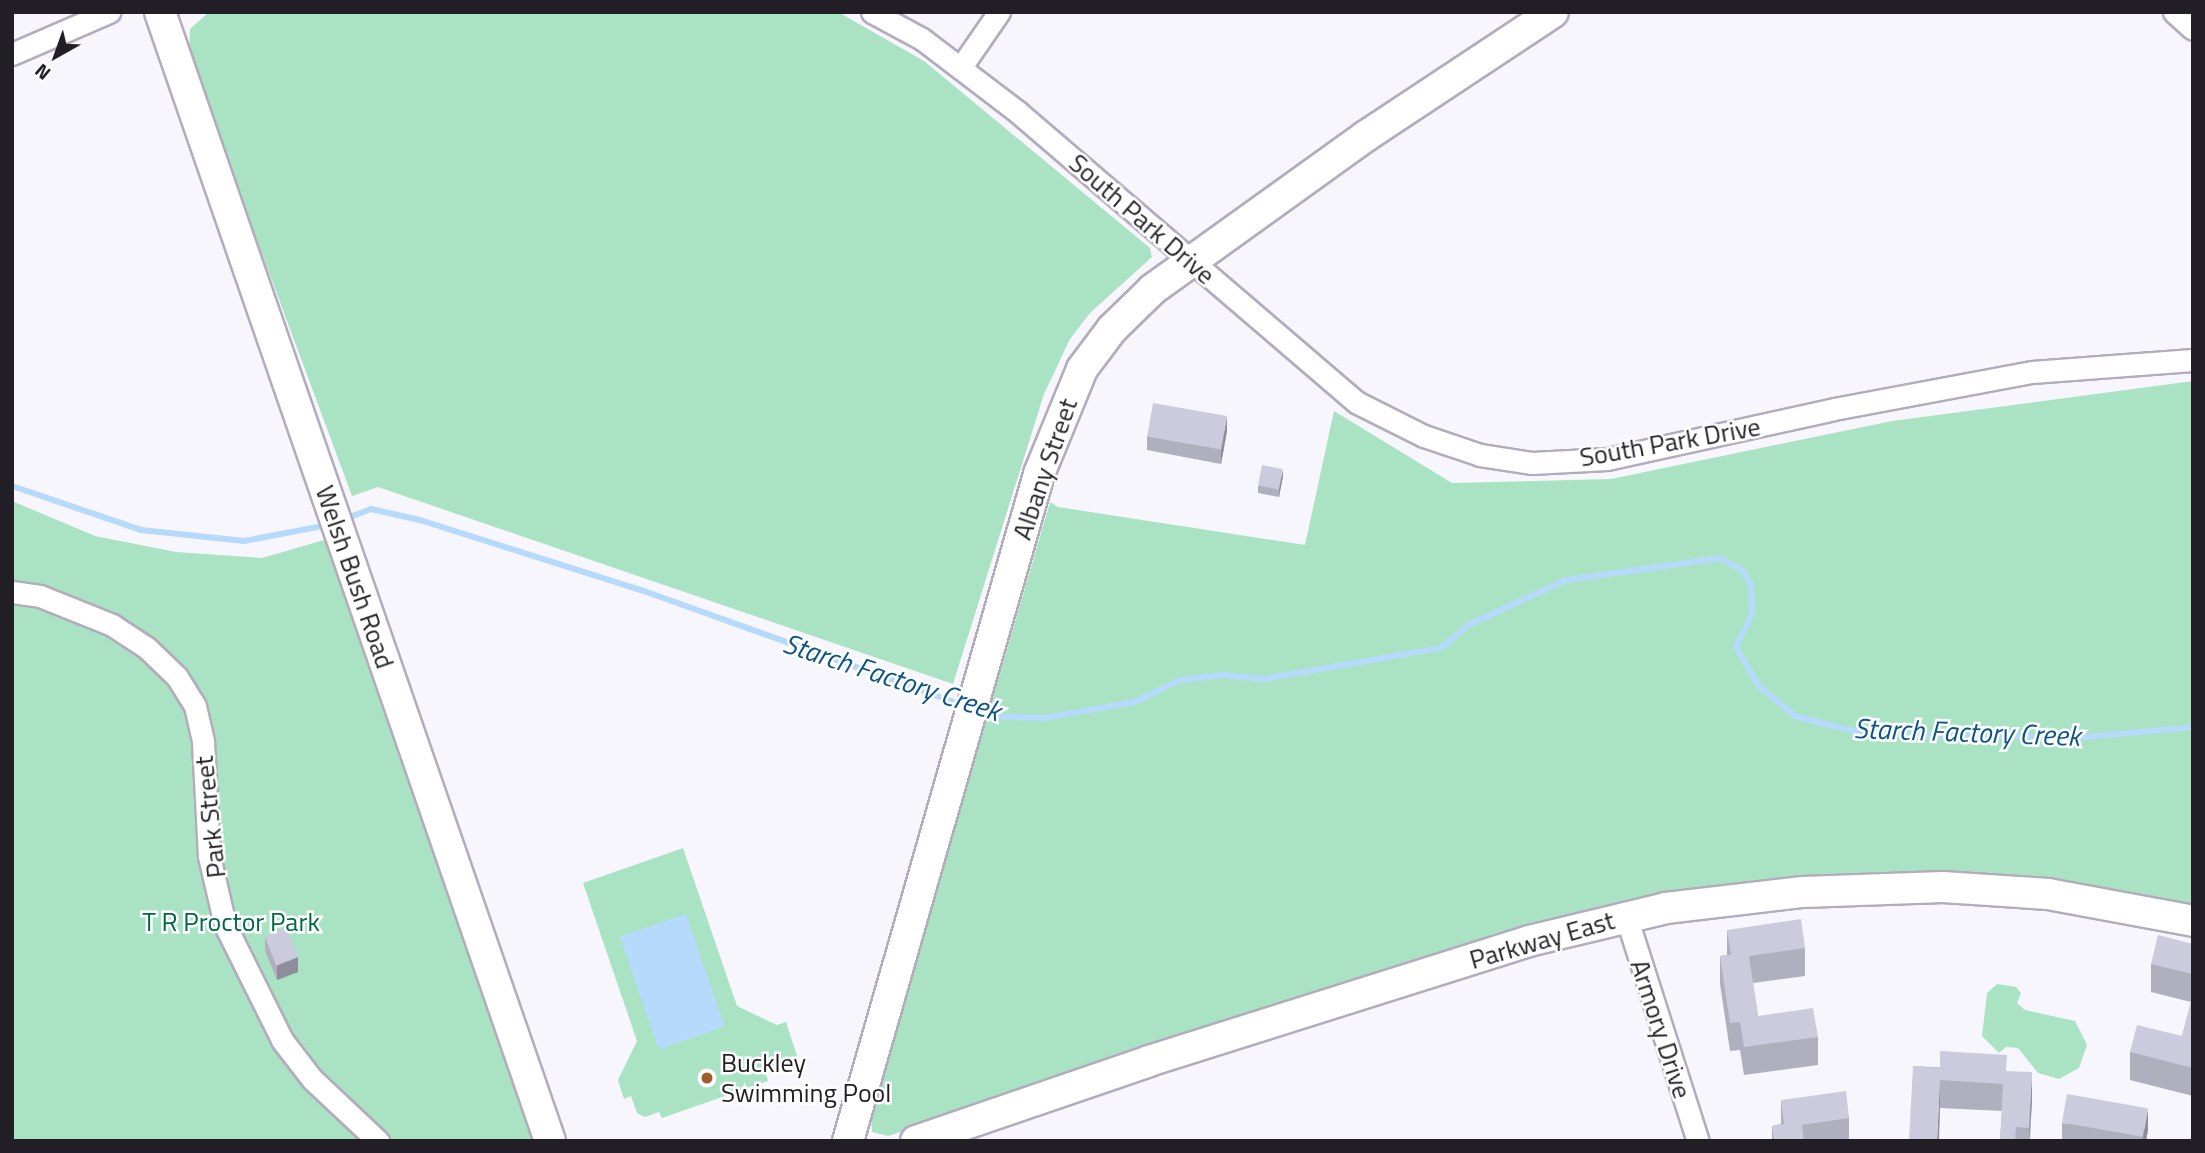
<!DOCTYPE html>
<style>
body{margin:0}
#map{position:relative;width:2205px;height:1153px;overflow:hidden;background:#f8f6fd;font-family:"Titillium Web",sans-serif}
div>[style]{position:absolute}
.green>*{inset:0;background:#aae3c3}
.water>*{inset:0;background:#b6dafc;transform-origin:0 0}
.stream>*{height:6px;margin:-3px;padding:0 3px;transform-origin:3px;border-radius:3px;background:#b6dafc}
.roads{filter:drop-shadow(2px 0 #b2acbd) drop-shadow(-2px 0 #b2acbd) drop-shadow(0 2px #b2acbd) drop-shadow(0 -2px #b2acbd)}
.street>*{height:21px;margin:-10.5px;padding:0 10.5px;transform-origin:10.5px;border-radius:10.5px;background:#fff}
.secondary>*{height:30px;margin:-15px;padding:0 15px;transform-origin:15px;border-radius:15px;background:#fff}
.wall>*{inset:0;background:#afafbe}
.shaded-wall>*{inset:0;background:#8e8e9b}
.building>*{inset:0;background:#cbcbdd;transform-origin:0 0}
.dots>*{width:19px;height:19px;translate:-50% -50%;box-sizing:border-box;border:4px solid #fff;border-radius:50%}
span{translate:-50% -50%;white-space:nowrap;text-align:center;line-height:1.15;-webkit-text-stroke:5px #fff;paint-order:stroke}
.street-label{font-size:26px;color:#211f25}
.park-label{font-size:26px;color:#006943}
.poi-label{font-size:26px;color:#211f25}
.left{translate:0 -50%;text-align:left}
.water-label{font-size:28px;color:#0e5486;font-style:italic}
.frame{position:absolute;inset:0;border:14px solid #211f25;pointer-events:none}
.north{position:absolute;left:21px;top:21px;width:70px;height:70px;-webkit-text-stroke:5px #fff;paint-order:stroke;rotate:220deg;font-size:19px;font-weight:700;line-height:28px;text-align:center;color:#211f25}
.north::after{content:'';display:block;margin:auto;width:24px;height:32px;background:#211f25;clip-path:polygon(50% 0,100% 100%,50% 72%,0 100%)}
</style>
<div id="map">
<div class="green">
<div style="clip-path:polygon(209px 12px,838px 12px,924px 61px,1150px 248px,1152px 257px,1090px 313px,1070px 339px,1044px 394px,953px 684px,378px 487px,352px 496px,189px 57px,190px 29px)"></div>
<div style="clip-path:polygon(2193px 381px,2193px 908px,1872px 875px,1684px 892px,1548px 921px,888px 1136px,872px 1132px,871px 1116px,1050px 502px,1058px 507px,1305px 545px,1334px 411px,1452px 483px,1611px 479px,1892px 421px)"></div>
<div style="clip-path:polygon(12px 501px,95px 536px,176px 552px,262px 558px,324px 540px,329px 554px,334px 552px,539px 1141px,12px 1141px)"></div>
<div style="clip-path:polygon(683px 848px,737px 1006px,777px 1025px,786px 1022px,801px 1068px,785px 1074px,782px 1067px,766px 1074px,768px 1081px,662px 1118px,659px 1112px,645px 1117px,637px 1113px,631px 1096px,624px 1099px,618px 1080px,637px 1041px,583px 883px)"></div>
<div style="clip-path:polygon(1997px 984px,2016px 987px,2021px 993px,2017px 1003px,2025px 1010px,2075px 1021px,2087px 1045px,2079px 1068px,2059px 1079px,2038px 1073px,2018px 1048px,2006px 1047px,1999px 1053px,1982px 1036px,1987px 993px)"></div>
</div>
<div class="water">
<div style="left:686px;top:914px;width:119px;height:70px;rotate:71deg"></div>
</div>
<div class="stream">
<div style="left:12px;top:486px;width:136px;rotate:18.8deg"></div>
<div style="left:141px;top:530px;width:104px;rotate:6.1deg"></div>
<div style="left:244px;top:541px;width:86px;rotate:-10.8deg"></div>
<div style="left:345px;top:519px;width:28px;rotate:-21deg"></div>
<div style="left:371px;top:509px;width:50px;rotate:12.7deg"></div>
<div style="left:420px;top:520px;width:235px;rotate:17.6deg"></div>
<div style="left:644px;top:591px;width:341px;rotate:19.7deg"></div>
<div style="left:979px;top:710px;width:25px;rotate:16deg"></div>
<div style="left:1003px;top:717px;width:42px;rotate:1.4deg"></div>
<div style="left:1045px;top:718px;width:91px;rotate:-10.1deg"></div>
<div style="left:1135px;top:702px;width:50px;rotate:-26.1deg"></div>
<div style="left:1180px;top:680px;width:42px;rotate:-6.8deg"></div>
<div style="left:1222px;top:675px;width:41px;rotate:5.6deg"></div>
<div style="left:1263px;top:679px;width:181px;rotate:-9.9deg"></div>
<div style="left:1441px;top:648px;width:35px;rotate:-40deg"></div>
<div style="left:1468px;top:625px;width:108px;rotate:-24.7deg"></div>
<div style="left:1566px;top:580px;width:156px;rotate:-8.1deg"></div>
<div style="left:1720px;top:558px;width:25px;rotate:29deg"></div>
<div style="left:1742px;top:570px;width:17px;rotate:59deg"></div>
<div style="left:1751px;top:585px;width:29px;rotate:88deg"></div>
<div style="left:1752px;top:614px;width:37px;rotate:116deg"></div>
<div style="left:1736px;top:647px;width:45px;rotate:59.5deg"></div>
<div style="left:1759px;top:686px;width:47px;rotate:39.8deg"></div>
<div style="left:1795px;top:716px;width:68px;rotate:14.4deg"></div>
<div style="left:1861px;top:733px;width:91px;rotate:1.9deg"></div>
<div style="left:1952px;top:736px;width:134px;rotate:0.4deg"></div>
<div style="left:2086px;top:737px;width:107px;rotate:-5.3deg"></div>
</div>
<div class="roads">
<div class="street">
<div style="left:872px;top:12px;width:57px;rotate:28.4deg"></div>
<div style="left:922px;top:39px;width:122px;rotate:37.3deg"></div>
<div style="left:1019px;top:113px;width:444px;rotate:40.6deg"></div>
<div style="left:1356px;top:402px;width:76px;rotate:26.6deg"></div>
<div style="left:1424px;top:436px;width:59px;rotate:18.7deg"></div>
<div style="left:1480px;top:455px;width:53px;rotate:8.7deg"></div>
<div style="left:1532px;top:463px;width:75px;rotate:-3.1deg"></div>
<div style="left:1607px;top:459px;width:232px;rotate:-12.4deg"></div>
<div style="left:1834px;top:409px;width:201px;rotate:-10.6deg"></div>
<div style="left:2032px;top:372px;width:161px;rotate:-4.3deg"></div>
<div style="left:2174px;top:12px;width:25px;rotate:42deg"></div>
<div style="left:12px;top:54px;width:106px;rotate:-23.4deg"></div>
<div style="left:961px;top:67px;width:67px;rotate:-55.4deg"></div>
<div style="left:12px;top:592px;width:28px;rotate:8deg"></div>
<div style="left:40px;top:596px;width:78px;rotate:21.9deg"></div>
<div style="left:112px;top:625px;width:42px;rotate:33.3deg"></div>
<div style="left:147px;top:648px;width:42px;rotate:44deg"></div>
<div style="left:177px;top:677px;width:34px;rotate:58deg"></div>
<div style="left:195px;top:706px;width:37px;rotate:77deg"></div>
<div style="left:203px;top:742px;width:114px;rotate:87deg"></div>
<div style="left:209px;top:856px;width:71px;rotate:76.9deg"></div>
<div style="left:225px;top:925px;width:128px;rotate:63.6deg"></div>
<div style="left:282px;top:1040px;width:49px;rotate:52.4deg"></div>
<div style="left:312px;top:1079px;width:91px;rotate:43.2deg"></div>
<div style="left:1626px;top:916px;width:236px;rotate:72.3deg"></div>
</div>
<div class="secondary">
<div style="left:160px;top:12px;width:1194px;rotate:70.94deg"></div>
<div style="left:848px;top:1141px;width:694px;rotate:-74.02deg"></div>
<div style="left:1039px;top:474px;width:113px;rotate:-67.7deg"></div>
<div style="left:1082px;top:369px;width:50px;rotate:-53.1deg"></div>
<div style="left:1112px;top:329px;width:57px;rotate:-44.3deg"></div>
<div style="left:1153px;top:289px;width:262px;rotate:-35.7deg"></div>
<div style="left:1366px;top:136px;width:224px;rotate:-33.5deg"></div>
<div style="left:916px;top:1141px;width:246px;rotate:-18.9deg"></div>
<div style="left:1149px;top:1061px;width:398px;rotate:-17.5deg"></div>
<div style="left:1529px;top:941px;width:141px;rotate:-13.5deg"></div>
<div style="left:1666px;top:908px;width:138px;rotate:-6.7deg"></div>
<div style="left:1803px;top:892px;width:140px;rotate:-2deg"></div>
<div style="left:1943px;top:887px;width:105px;rotate:3.8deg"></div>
<div style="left:2048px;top:894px;width:147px;rotate:10.5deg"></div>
</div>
</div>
<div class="wall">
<div style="clip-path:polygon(1227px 431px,1221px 464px,1147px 450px,1147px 436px)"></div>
<div style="clip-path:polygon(1283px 476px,1279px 497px,1258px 493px,1258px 486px)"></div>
<div style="clip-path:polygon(1727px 930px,1805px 948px,1805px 976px,1753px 983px,1758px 1016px,1818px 1037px,1818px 1065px,1744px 1075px,1740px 1050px,1730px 1051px,1720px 984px,1720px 956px,1727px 955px)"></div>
<div style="clip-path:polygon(265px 937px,298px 972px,277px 980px,265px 951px)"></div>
<div style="clip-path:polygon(2193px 944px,2193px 1096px,2130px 1080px,2130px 1052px,2182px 1036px,2191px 1002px,2151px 992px,2151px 964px)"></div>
<div style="clip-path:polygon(1913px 1066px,2007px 1071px,2032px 1100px,2030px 1141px,2000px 1141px,2002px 1111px,1940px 1108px)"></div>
<div style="clip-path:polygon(1781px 1100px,1849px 1118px,1849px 1139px,1839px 1141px,1772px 1141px,1772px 1126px,1781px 1124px)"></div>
<div style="clip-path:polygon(2062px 1123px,2148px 1130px,2146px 1141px,2062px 1141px)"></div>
</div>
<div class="shaded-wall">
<div style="clip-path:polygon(1227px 416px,1227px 431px,1221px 464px,1221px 450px)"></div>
<div style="clip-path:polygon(1283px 469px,1283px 476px,1279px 497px,1279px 490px)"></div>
<div style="clip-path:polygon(298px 957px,298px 972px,277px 980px,277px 966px)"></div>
<div style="clip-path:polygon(2032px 1072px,2032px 1100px,2029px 1141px,2029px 1128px)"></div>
<div style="clip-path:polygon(1940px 1080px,1940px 1108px,1939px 1141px,1937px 1141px)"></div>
<div style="clip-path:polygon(2148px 1109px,2148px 1130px,2146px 1141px,2142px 1141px)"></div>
</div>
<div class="building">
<div style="left:1153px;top:403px;width:75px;height:34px;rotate:10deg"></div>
<div style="left:1262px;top:465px;width:21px;height:21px;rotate:11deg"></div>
<div style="clip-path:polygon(1801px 919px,1805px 948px,1749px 956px,1758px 1016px,1813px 1008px,1818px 1037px,1744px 1047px,1740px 1022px,1730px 1023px,1720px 956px,1731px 955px,1727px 930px)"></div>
<div style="left:286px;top:928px;width:31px;height:23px;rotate:68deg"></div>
<div style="clip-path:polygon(2158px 935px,2193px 944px,2193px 974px,2151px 964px)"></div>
<div style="clip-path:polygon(2193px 994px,2193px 1068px,2130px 1052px,2137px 1025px,2182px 1036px)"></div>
<div style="clip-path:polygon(1940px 1051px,2007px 1055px,2006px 1071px,2032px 1072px,2029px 1128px,2016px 1127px,2015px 1141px,2000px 1141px,2003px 1084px,1940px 1080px,1937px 1141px,1909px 1141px,1913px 1066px,1940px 1068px)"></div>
<div style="clip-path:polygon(1846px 1091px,1849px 1118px,1802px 1125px,1804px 1141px,1774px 1141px,1772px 1126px,1784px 1124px,1781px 1100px)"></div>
<div style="left:2067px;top:1094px;width:82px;height:29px;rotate:10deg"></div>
</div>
<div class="dots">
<div style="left:707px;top:1078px;background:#9f5e29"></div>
</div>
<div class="street-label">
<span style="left:1142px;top:219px;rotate:41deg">South Park Drive</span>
<span style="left:1670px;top:442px;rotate:-10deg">South Park Drive</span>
<span style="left:1045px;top:469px;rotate:-71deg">Albany Street</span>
<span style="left:355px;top:577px;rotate:71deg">Welsh Bush Road</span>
<span style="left:210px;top:817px;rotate:-96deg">Park Street</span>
<span style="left:1542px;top:940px;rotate:-16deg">Parkway East</span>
<span style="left:1661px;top:1029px;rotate:72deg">Armory Drive</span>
</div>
<div class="park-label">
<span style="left:231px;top:922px">T R Proctor Park</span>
</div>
<div class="poi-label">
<span class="left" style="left:721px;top:1078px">Buckley<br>Swimming Pool</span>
</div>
<div class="water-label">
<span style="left:892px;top:677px;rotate:18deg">Starch Factory Creek</span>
<span style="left:1967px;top:732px;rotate:2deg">Starch Factory Creek</span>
</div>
<div class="frame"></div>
<div class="north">N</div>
</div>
